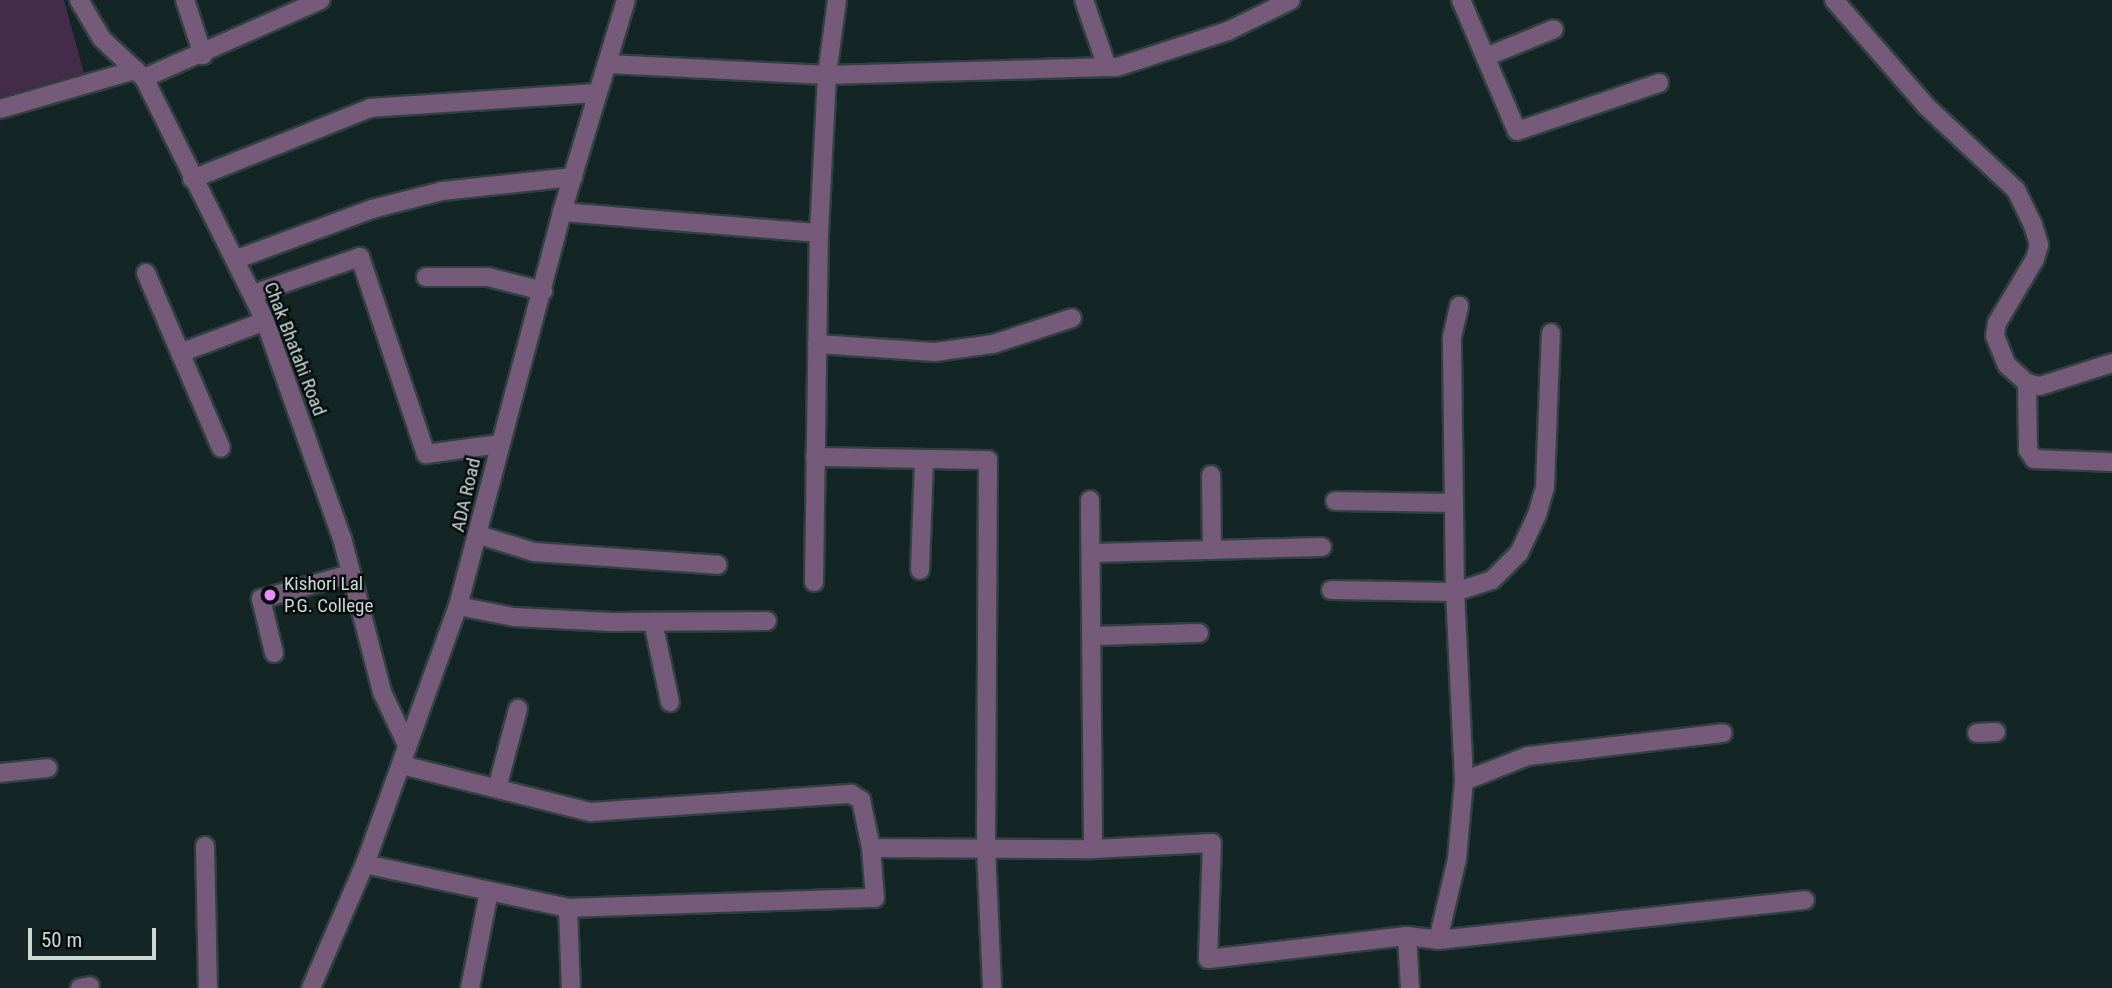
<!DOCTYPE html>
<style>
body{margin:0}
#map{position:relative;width:2112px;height:988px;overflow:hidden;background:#132524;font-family:"Roboto Condensed",sans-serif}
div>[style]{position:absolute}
.green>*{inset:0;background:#442b49}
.roads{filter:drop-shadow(2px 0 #314140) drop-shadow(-2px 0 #314140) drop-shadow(0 2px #314140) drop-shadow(0 -2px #314140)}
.minor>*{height:18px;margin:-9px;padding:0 9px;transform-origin:9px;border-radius:9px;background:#755a7a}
.dots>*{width:19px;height:19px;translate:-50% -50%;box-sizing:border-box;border:4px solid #060d0c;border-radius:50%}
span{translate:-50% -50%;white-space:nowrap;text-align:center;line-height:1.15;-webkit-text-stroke:5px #060d0c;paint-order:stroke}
.street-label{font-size:19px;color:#ccd7d6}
.poi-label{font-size:19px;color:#ccd7d6}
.left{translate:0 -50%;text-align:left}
.scale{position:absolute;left:28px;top:928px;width:128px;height:32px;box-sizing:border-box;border:4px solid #ccd7d6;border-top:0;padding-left:9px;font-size:21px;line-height:24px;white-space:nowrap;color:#ccd7d6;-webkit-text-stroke:5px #060d0c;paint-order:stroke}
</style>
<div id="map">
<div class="green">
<div style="clip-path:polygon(0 0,64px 0,84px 73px,0 97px)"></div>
</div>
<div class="roads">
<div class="minor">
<div style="left:79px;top:0;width:45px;rotate:59.5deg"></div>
<div style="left:102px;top:39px;width:57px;rotate:42.9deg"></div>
<div style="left:144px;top:78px;width:271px;rotate:63.5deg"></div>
<div style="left:265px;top:321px;width:230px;rotate:70.5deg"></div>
<div style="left:342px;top:538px;width:159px;rotate:75.4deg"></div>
<div style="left:382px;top:692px;width:59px;rotate:64.7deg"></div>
<div style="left:185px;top:0;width:58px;rotate:71.9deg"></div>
<div style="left:1084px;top:0;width:71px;rotate:71.1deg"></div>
<div style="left:1461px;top:0;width:142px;rotate:66.9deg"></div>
<div style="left:1517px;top:131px;width:150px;rotate:-18.7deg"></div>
<div style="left:1834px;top:0;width:140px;rotate:49deg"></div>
<div style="left:1926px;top:106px;width:123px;rotate:43deg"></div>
<div style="left:2016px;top:190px;width:39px;rotate:64deg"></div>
<div style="left:2033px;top:225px;width:21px;rotate:73deg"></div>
<div style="left:2039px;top:245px;width:15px;rotate:106deg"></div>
<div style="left:2035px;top:259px;width:74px;rotate:120.7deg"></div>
<div style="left:1997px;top:323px;width:13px;rotate:99deg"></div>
<div style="left:1995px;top:336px;width:31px;rotate:68deg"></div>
<div style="left:2007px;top:365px;width:27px;rotate:42deg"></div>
<div style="left:2027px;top:383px;width:13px;rotate:13deg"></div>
<div style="left:2040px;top:386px;width:76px;rotate:-17.7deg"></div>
<div style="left:1488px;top:56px;width:71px;rotate:-22.2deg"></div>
<div style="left:608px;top:64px;width:219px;rotate:2.9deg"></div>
<div style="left:827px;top:75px;width:290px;rotate:-1.6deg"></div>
<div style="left:1117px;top:67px;width:117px;rotate:-18deg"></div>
<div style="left:1228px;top:31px;width:70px;rotate:-26.2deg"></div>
<div style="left:144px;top:78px;width:193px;rotate:-23.8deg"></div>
<div style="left:0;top:109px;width:141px;rotate:-16.1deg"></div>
<div style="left:192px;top:179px;width:192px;rotate:-21.7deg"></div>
<div style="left:370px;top:108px;width:228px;rotate:-3.8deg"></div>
<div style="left:562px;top:212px;width:258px;rotate:4.7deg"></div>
<div style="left:237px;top:259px;width:144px;rotate:-20.3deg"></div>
<div style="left:372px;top:209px;width:72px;rotate:-14.4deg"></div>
<div style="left:442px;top:191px;width:132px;rotate:-6.1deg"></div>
<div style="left:146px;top:273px;width:190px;rotate:66.8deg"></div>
<div style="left:426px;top:277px;width:62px"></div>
<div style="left:488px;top:277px;width:57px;rotate:14.3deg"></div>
<div style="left:253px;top:294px;width:113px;rotate:-19.1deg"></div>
<div style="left:360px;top:257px;width:208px;rotate:71.5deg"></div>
<div style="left:426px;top:454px;width:74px;rotate:-7.8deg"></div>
<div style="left:817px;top:344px;width:118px;rotate:3.9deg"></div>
<div style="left:935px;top:352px;width:59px;rotate:-7.9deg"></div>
<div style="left:993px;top:344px;width:83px;rotate:-18.2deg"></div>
<div style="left:180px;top:353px;width:91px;rotate:-20.6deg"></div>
<div style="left:2027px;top:383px;width:67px;rotate:89.1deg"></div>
<div style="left:2028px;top:450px;width:11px;rotate:56deg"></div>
<div style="left:2034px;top:459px;width:78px;rotate:2.2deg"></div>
<div style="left:815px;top:457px;width:173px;rotate:1deg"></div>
<div style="left:988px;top:460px;width:389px;rotate:90.3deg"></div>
<div style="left:986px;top:849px;width:139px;rotate:87.5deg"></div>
<div style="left:1211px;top:475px;width:75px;rotate:89.2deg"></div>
<div style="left:1090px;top:500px;width:349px;rotate:89.5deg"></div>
<div style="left:1335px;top:501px;width:119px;rotate:1deg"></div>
<div style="left:479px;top:535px;width:58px;rotate:17.2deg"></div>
<div style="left:534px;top:552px;width:184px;rotate:4deg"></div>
<div style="left:1093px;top:553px;width:229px;rotate:-1.5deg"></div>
<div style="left:920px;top:570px;width:111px;rotate:-87.9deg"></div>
<div style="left:814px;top:582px;width:349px;rotate:-89.2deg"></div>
<div style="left:819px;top:233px;width:158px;rotate:-87.1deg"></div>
<div style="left:827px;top:75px;width:76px;rotate:-82.4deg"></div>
<div style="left:1331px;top:590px;width:124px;rotate:0.9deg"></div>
<div style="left:1455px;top:592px;width:255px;rotate:-90.7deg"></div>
<div style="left:1452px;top:337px;width:32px;rotate:-77deg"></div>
<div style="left:458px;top:606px;width:57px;rotate:11.1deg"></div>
<div style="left:514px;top:617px;width:97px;rotate:3deg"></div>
<div style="left:611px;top:622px;width:156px;rotate:-0.4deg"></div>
<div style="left:653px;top:622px;width:82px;rotate:78deg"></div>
<div style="left:1094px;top:636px;width:105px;rotate:-1.6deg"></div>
<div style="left:274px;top:653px;width:56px;rotate:-103.5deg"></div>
<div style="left:261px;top:599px;width:92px;rotate:-15.7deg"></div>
<div style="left:1977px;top:733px;width:19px;rotate:-3deg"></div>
<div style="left:402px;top:765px;width:195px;rotate:14deg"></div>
<div style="left:591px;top:812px;width:261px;rotate:-4deg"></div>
<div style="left:851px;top:794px;width:12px;rotate:31deg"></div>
<div style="left:861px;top:800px;width:49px;rotate:78.2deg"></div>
<div style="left:871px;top:848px;width:222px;rotate:0.3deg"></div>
<div style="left:1093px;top:849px;width:119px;rotate:-2.9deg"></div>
<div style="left:1212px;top:843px;width:116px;rotate:92deg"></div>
<div style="left:1208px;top:959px;width:200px;rotate:-6.6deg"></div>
<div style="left:1407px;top:936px;width:52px;rotate:86.7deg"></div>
<div style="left:0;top:773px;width:48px;rotate:-5.9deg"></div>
<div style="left:1464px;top:781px;width:69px;rotate:-21.3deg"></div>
<div style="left:1528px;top:756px;width:196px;rotate:-6.7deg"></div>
<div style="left:497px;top:788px;width:82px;rotate:-75.1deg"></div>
<div style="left:205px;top:846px;width:142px;rotate:88.8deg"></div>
<div style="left:365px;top:864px;width:208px;rotate:12.2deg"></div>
<div style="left:568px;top:908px;width:307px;rotate:-1.9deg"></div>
<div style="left:875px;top:898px;width:50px;rotate:-94.6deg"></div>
<div style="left:568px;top:908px;width:80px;rotate:87.9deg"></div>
<div style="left:1407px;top:936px;width:31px;rotate:7deg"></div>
<div style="left:1438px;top:940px;width:369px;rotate:-6.2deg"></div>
<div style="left:1438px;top:940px;width:83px;rotate:-76.8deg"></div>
<div style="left:1457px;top:859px;width:78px;rotate:-84.9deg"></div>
<div style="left:1464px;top:781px;width:189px;rotate:-92.7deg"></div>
<div style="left:1455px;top:592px;width:39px;rotate:-18deg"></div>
<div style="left:1492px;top:580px;width:38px;rotate:-45deg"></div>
<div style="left:1519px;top:553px;width:42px;rotate:-64.7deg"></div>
<div style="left:1537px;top:515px;width:29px;rotate:-74deg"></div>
<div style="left:1545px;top:487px;width:154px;rotate:-87.8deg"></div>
<div style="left:80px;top:988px;width:10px;rotate:-11deg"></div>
<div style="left:311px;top:988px;width:135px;rotate:-66.5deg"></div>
<div style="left:365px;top:864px;width:274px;rotate:-70.2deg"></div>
<div style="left:458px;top:606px;width:407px;rotate:-75.2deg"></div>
<div style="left:562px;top:212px;width:221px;rotate:-73.2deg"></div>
<div style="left:470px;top:988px;width:98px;rotate:-78.8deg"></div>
</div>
</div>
<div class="dots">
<div style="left:270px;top:595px;background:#e98dfe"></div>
</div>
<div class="street-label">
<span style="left:295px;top:349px;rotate:69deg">Chak Bhatahi Road</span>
<span style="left:466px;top:495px;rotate:-77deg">ADA Road</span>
</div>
<div class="poi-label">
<span class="left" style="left:284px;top:595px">Kishori Lal<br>P.G. College</span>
</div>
<div class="scale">50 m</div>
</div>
